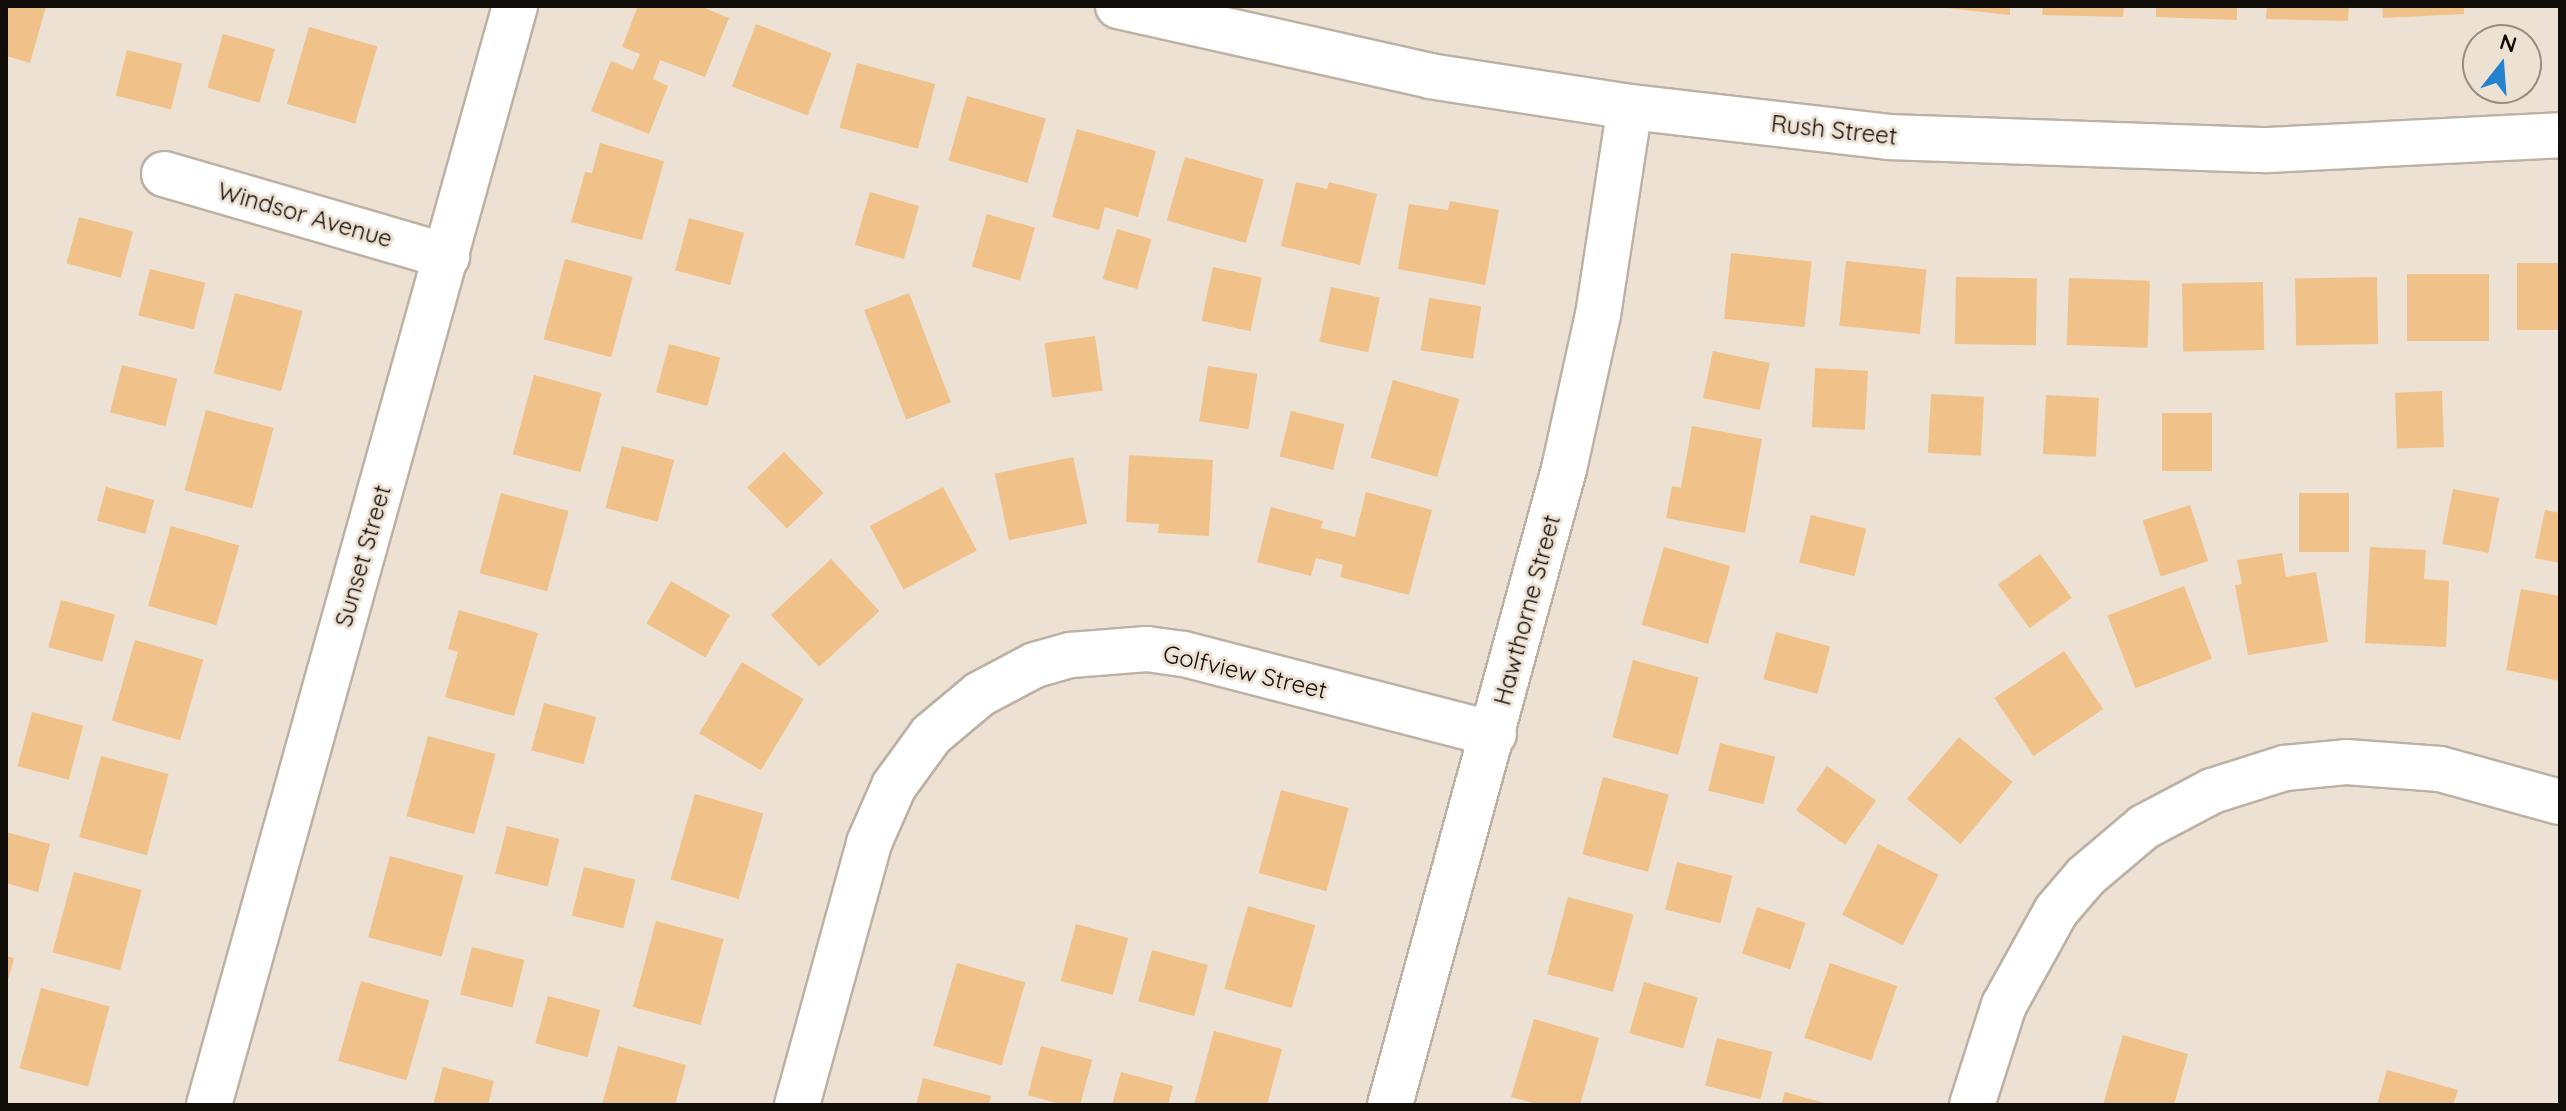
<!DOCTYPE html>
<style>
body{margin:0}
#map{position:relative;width:2566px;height:1111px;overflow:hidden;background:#ede1d3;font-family:Quicksand,sans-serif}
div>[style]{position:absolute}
.building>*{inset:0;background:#f0c189;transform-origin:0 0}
.roads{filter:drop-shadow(2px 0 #bcb1a3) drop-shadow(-2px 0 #bcb1a3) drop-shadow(0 2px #bcb1a3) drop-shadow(0 -2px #bcb1a3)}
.minor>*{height:44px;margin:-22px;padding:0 22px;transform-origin:22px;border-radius:22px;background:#fff}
span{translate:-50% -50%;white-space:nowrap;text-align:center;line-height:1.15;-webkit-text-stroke:6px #ede1d3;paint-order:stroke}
.street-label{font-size:24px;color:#100c08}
.frame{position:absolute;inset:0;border:8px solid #100c08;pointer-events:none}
.north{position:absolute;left:2462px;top:24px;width:80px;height:80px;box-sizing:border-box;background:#ede1d3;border:2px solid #958c82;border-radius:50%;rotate:17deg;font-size:22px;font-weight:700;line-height:32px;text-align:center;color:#100c08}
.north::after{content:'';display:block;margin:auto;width:28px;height:36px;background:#2582cf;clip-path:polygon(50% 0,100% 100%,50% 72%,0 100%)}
</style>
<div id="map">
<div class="building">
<div style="clip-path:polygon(6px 6px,46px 6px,30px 63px,6px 56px)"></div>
<div style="clip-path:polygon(638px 6px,700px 6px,729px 18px,705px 77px,660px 60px,653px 79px,668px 86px,649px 134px,591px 111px,611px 61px,633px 70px,640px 54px,622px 47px)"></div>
<div style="clip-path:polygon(1929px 6px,2010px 6px,2010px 15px)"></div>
<div style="clip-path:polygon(2043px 6px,2124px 6px,2123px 17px,2042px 15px)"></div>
<div style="clip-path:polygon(2156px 6px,2237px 6px,2237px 20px,2156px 17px)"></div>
<div style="clip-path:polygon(2267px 6px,2349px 6px,2348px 21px,2266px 19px)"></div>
<div style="clip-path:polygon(2382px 6px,2464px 6px,2464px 14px,2383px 18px)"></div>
<div style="left:756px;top:24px;width:81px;height:67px;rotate:21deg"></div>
<div style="left:309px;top:27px;width:71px;height:80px;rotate:16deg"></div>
<div style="left:223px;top:34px;width:54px;height:56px;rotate:16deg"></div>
<div style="left:127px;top:50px;width:57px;height:47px;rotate:14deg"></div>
<div style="left:857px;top:63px;width:81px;height:67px;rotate:15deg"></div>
<div style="left:967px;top:96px;width:82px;height:67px;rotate:16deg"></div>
<div style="clip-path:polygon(1077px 129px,1156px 151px,1138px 217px,1105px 207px,1099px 230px,1052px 217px)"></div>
<div style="clip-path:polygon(600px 143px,664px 161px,642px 240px,571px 222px,585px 172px,592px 173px)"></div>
<div style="left:1185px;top:157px;width:82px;height:66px;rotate:16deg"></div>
<div style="clip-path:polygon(1296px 182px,1327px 189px,1329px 182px,1377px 194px,1360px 265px,1281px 246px)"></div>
<div style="left:870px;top:192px;width:51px;height:55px;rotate:16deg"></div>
<div style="clip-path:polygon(1450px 201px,1499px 210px,1485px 285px,1398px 269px,1409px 204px,1448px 210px)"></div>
<div style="left:987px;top:214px;width:50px;height:55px;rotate:16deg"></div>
<div style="left:79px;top:217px;width:56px;height:48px;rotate:15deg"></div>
<div style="left:689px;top:218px;width:57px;height:54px;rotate:15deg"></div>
<div style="left:1117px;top:229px;width:36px;height:52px;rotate:16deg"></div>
<div style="left:1731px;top:253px;width:81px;height:66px;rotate:6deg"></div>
<div style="left:565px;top:259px;width:70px;height:83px;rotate:15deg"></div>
<div style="left:1846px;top:261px;width:81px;height:65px;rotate:6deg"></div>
<div style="left:2560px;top:263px;width:67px;height:43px;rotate:90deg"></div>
<div style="left:1213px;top:267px;width:50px;height:55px;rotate:12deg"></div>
<div style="left:150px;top:269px;width:57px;height:48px;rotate:14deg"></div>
<div style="left:2489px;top:274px;width:67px;height:82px;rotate:90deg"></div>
<div style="left:1956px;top:277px;width:81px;height:67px;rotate:1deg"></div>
<div style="left:2377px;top:277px;width:67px;height:82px;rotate:89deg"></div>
<div style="left:2069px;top:278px;width:81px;height:67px;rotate:2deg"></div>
<div style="left:2263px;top:282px;width:68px;height:81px;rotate:89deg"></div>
<div style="left:1331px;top:287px;width:50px;height:56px;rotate:12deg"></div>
<div style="left:235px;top:293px;width:70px;height:83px;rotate:15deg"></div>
<div style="left:909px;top:293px;width:117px;height:48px;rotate:69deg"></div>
<div style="left:1429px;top:298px;width:53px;height:53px;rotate:9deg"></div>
<div style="left:1095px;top:336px;width:55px;height:51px;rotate:82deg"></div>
<div style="left:669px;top:344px;width:53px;height:50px;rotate:15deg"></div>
<div style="left:1713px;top:351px;width:58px;height:48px;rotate:12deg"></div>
<div style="left:122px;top:365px;width:57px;height:49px;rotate:14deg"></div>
<div style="left:1208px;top:366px;width:50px;height:56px;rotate:9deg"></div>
<div style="left:1815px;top:368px;width:53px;height:59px;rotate:3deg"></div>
<div style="left:534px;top:375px;width:70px;height:82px;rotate:15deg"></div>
<div style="left:1393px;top:380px;width:69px;height:81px;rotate:16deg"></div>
<div style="left:2442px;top:391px;width:56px;height:47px;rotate:88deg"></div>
<div style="left:1931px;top:394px;width:53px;height:59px;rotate:3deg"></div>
<div style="left:2046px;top:395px;width:53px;height:59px;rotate:3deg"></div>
<div style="left:206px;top:410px;width:70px;height:83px;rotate:15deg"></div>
<div style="left:1291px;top:411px;width:55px;height:47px;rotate:14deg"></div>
<div style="left:2162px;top:413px;width:50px;height:58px"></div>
<div style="clip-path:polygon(1692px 426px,1762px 439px,1745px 533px,1666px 518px,1672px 486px,1681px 488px)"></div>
<div style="left:622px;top:446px;width:54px;height:64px;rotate:15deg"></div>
<div style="left:784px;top:452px;width:57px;height:51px;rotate:46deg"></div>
<div style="clip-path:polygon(1129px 455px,1213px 460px,1209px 536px,1158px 533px,1159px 524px,1126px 522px)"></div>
<div style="left:1073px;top:457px;width:68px;height:80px;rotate:78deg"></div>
<div style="left:106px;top:487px;width:50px;height:35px;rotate:15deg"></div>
<div style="left:943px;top:487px;width:72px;height:83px;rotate:62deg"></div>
<div style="left:2453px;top:489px;width:47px;height:56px;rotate:11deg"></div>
<div style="clip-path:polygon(1366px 492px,1432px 510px,1409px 595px,1340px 577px,1343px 565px,1316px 558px,1311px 576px,1257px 562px,1271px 507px,1323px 521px,1321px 528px,1355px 537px)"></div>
<div style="left:501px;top:493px;width:70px;height:83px;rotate:15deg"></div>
<div style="left:2299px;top:493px;width:50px;height:59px"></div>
<div style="left:2190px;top:505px;width:59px;height:50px;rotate:72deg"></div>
<div style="clip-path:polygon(2545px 510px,2560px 513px,2560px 563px,2535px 558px)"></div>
<div style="left:1811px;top:515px;width:57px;height:49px;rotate:14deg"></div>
<div style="left:171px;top:526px;width:71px;height:83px;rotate:16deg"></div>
<div style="left:1664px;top:547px;width:69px;height:81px;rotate:16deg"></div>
<div style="clip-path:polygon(2370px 547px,2426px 550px,2424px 579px,2449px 581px,2446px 647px,2365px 643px)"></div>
<div style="clip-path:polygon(2282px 553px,2286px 577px,2316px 572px,2328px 642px,2248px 655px,2235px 585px,2242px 584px,2237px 560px)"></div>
<div style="left:2040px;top:554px;width:54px;height:52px;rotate:54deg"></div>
<div style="left:831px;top:559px;width:71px;height:82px;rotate:47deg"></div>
<div style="left:671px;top:581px;width:68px;height:49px;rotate:30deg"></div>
<div style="left:2184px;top:586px;width:78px;height:82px;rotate:69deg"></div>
<div style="clip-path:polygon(2521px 589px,2560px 596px,2560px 681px,2506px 670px)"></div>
<div style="left:61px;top:600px;width:56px;height:49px;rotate:15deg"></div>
<div style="clip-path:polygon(459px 610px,538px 633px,514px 716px,445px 697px,458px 652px,448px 649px)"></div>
<div style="left:1776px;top:632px;width:56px;height:49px;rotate:15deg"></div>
<div style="left:135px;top:640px;width:71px;height:84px;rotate:16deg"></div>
<div style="left:2064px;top:651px;width:70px;height:84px;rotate:56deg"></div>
<div style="left:1633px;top:660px;width:68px;height:80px;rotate:15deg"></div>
<div style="left:742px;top:662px;width:72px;height:83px;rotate:31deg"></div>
<div style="left:544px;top:703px;width:54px;height:49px;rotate:15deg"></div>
<div style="left:32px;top:712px;width:53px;height:56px;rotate:15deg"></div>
<div style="left:428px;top:736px;width:70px;height:83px;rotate:15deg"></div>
<div style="left:1959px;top:737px;width:70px;height:81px;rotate:40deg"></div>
<div style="left:1720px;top:743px;width:57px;height:49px;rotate:14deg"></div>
<div style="left:101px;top:756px;width:70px;height:84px;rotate:15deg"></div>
<div style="left:1827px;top:766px;width:60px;height:54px;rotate:35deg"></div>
<div style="left:1603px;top:777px;width:68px;height:80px;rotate:15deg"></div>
<div style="left:1281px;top:790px;width:70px;height:86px;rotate:15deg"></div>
<div style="left:695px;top:794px;width:71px;height:89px;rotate:16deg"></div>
<div style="left:507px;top:826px;width:54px;height:49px;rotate:14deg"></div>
<div style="clip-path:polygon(6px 832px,50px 844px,38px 892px,6px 883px)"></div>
<div style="left:1878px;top:844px;width:68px;height:79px;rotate:27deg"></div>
<div style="left:390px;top:856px;width:76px;height:84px;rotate:15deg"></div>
<div style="left:1677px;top:862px;width:57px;height:49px;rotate:14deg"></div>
<div style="left:584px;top:867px;width:53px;height:50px;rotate:14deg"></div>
<div style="left:74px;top:872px;width:70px;height:83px;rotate:15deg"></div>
<div style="left:1568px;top:897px;width:68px;height:80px;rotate:15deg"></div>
<div style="left:1248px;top:906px;width:70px;height:86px;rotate:16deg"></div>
<div style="left:1757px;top:907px;width:51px;height:49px;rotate:18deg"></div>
<div style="left:656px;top:921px;width:70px;height:89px;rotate:15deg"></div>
<div style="left:1076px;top:924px;width:54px;height:59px;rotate:15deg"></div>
<div style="left:472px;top:947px;width:54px;height:49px;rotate:14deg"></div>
<div style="left:1152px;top:950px;width:58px;height:53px;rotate:15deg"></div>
<div style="clip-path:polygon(6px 956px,14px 958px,7px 984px,6px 984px)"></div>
<div style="left:957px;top:963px;width:71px;height:86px;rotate:16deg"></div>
<div style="left:1830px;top:963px;width:71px;height:79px;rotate:19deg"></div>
<div style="left:361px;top:981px;width:71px;height:83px;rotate:16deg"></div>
<div style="left:1644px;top:982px;width:56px;height:53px;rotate:16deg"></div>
<div style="left:41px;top:988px;width:71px;height:83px;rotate:15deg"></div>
<div style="left:548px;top:996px;width:54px;height:49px;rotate:15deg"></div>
<div style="clip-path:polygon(1534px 1019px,1599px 1038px,1580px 1105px,1541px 1105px,1511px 1097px)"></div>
<div style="clip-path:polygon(1214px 1031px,1282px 1049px,1267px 1105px,1194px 1105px)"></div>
<div style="clip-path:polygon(2123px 1035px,2188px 1054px,2174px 1105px,2103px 1105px)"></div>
<div style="left:1717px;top:1038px;width:57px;height:49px;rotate:14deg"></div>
<div style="clip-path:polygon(618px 1046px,686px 1065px,675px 1105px,602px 1105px)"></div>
<div style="left:1041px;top:1046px;width:53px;height:51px;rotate:15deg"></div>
<div style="clip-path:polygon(443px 1067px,494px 1081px,488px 1105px,433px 1105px)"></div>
<div style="clip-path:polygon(2387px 1070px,2458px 1090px,2453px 1105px,2377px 1105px)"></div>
<div style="clip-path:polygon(1121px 1072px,1173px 1086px,1168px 1105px,1112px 1105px)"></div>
<div style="clip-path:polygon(923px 1078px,991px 1096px,989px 1105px,916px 1105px)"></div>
<div style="clip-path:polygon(1785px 1092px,1828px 1104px,1828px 1105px,1781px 1105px)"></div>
</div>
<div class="roads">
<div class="minor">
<div style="left:1118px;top:6px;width:320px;rotate:12.6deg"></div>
<div style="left:1430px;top:76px;width:202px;rotate:8.8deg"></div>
<div style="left:1630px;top:107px;width:260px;rotate:6.6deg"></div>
<div style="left:1888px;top:137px;width:380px;rotate:2deg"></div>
<div style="left:2268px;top:150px;width:292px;rotate:-2.9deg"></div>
<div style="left:164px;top:174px;width:295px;rotate:16.2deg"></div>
<div style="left:209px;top:1105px;width:1141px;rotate:-74.44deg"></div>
<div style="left:797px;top:1105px;width:272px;rotate:-74.6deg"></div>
<div style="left:869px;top:843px;width:62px;rotate:-66.3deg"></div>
<div style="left:894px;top:786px;width:63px;rotate:-54deg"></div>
<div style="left:931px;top:735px;width:64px;rotate:-39.9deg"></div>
<div style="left:980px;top:694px;width:62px;rotate:-27.8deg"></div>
<div style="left:1035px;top:665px;width:37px;rotate:-16deg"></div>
<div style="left:1071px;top:655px;width:76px;rotate:-4.5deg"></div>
<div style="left:1147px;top:649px;width:37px;rotate:8deg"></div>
<div style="left:1184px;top:654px;width:320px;rotate:14.5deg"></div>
<div style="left:1390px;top:1105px;width:659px;rotate:-74.7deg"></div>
<div style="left:1564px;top:469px;width:158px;rotate:-77.6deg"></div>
<div style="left:1598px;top:315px;width:210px;rotate:-81.3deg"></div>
<div style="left:1972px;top:1105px;width:105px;rotate:-72.3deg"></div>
<div style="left:2004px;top:1005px;width:107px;rotate:-61deg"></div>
<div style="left:2056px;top:911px;width:46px;rotate:-49.4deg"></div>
<div style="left:2086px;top:876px;width:76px;rotate:-40.2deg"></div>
<div style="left:2144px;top:827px;width:77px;rotate:-27.9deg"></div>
<div style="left:2212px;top:791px;width:77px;rotate:-17.5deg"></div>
<div style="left:2285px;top:768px;width:61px;rotate:-5.6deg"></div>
<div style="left:2346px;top:762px;width:94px;rotate:4.3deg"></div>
<div style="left:2440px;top:769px;width:124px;rotate:15.4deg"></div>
</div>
</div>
<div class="street-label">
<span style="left:1834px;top:130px;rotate:6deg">Rush Street</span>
<span style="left:305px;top:215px;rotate:16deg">Windsor Avenue</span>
<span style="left:363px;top:556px;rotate:-74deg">Sunset Street</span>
<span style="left:1527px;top:610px;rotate:-75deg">Hawthorne Street</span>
<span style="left:1245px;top:672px;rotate:13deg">Golfview Street</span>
</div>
<div class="frame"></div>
<div class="north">N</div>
</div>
